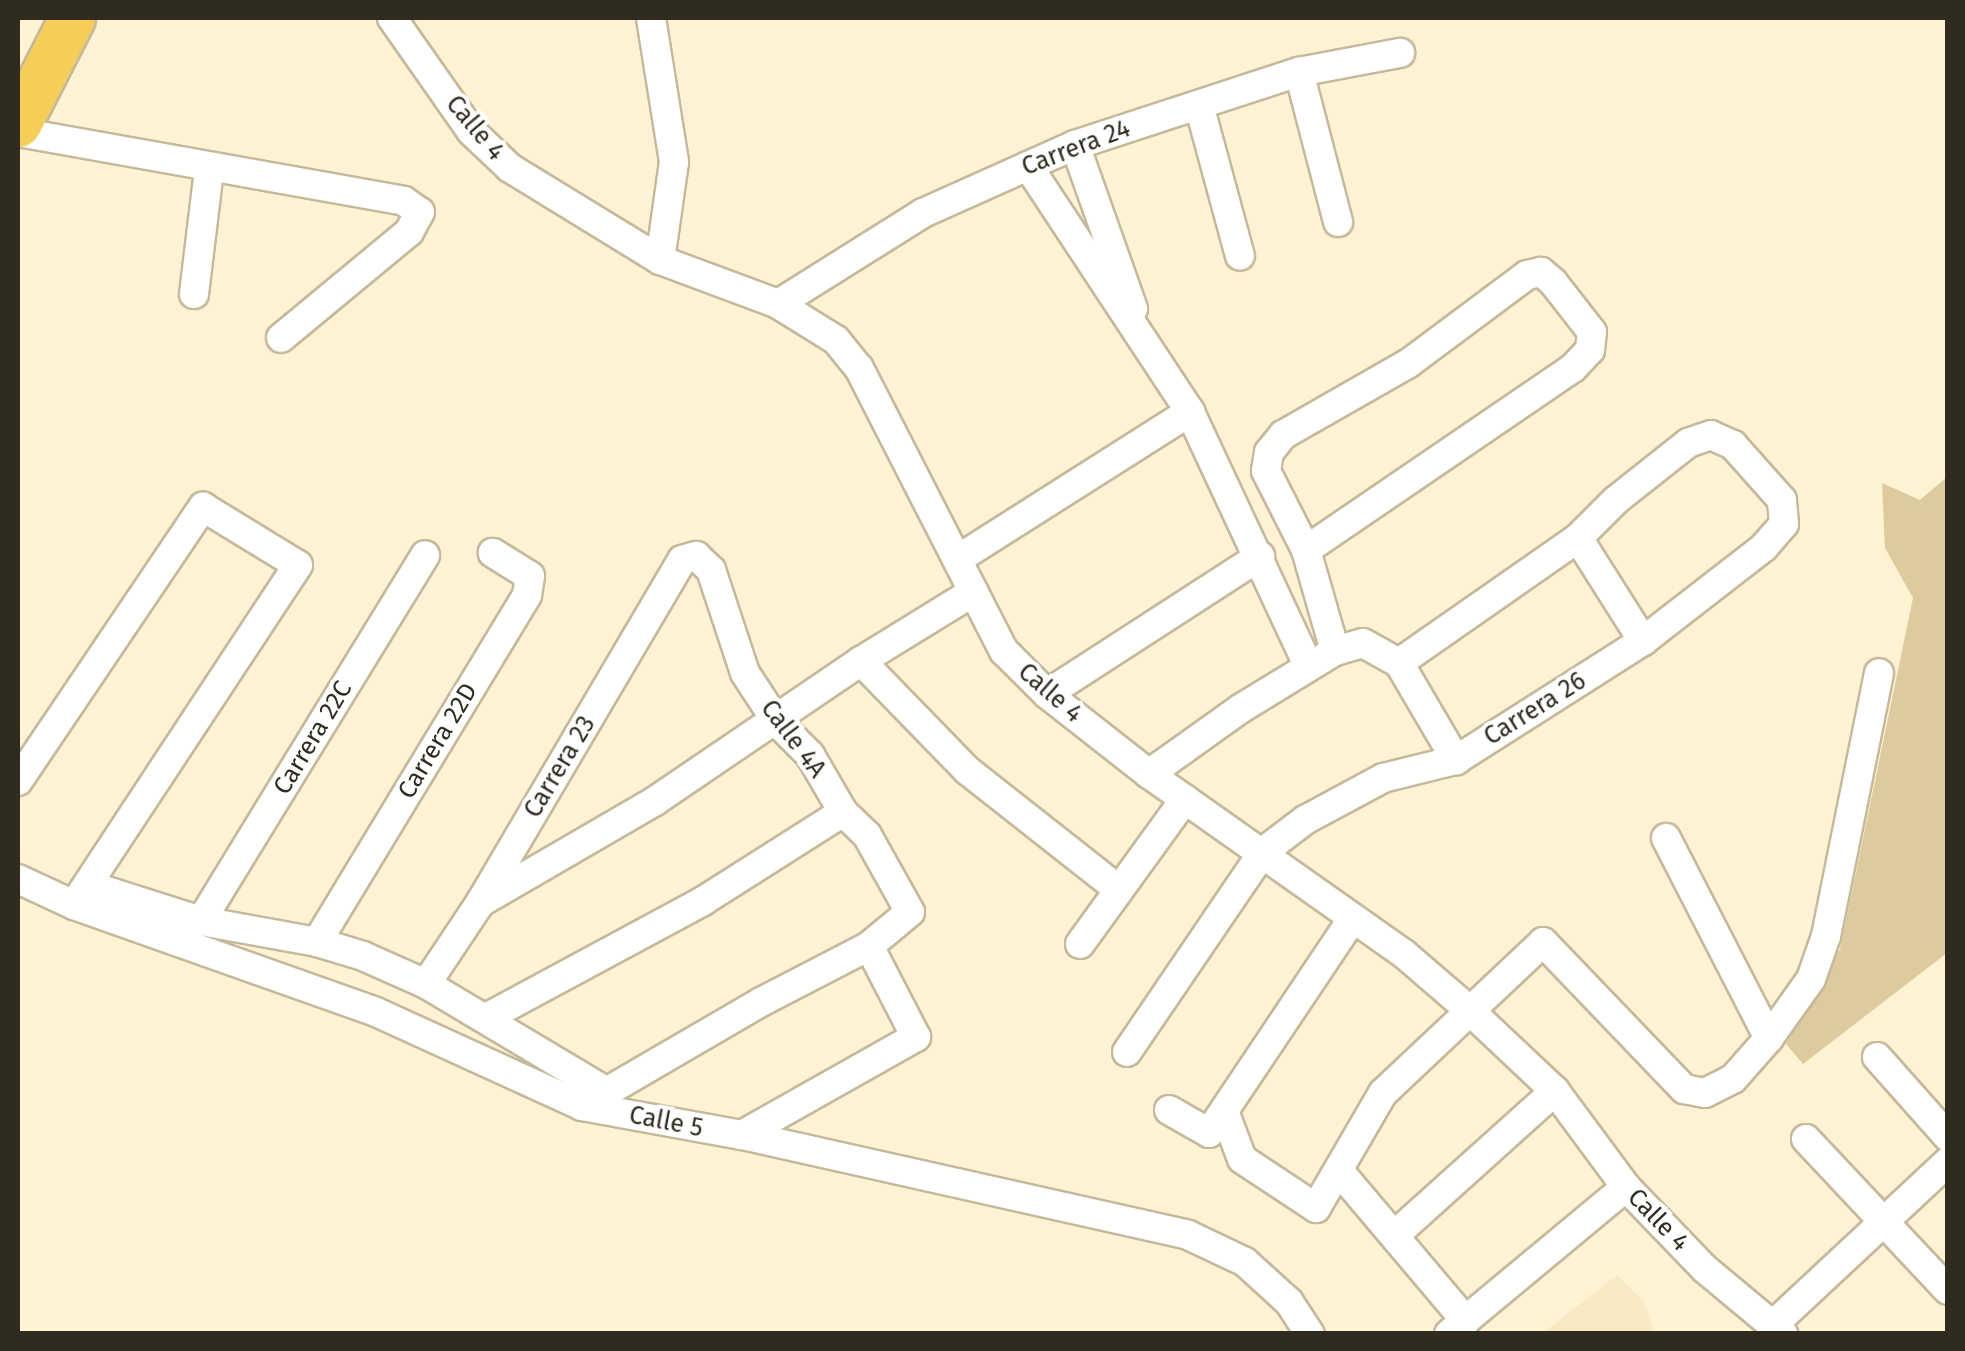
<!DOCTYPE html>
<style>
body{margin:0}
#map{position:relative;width:1965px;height:1351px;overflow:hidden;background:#fff3d3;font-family:"Fira Sans",sans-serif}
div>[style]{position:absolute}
.built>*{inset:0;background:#f8e9c2}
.green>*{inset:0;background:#ddcb9d}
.roads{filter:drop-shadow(2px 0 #c5b99b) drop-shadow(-2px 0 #c5b99b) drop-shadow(0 2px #c5b99b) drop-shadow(0 -2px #c5b99b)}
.minor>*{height:28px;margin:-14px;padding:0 14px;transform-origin:14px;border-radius:14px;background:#fff}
.trunk>*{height:45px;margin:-22.5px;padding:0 22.5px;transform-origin:22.5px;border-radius:22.5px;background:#f4ce58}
span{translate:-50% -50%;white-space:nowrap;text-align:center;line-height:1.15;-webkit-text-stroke:8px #fff;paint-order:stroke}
.street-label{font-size:25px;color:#302b1f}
.frame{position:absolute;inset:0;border:20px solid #302b1f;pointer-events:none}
</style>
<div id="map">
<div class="built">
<div style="clip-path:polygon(1617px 1275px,1644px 1302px,1654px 1333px,1543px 1333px)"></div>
</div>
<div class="green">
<div style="clip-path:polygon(1947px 477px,1947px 953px,1803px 1064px,1786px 1044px,1840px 949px,1913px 598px,1885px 548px,1882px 483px,1920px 500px)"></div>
</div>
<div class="roads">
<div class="minor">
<div style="left:392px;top:18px;width:138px;rotate:55deg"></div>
<div style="left:471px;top:131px;width:54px;rotate:43.5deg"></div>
<div style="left:510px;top:168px;width:176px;rotate:31.5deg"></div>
<div style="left:660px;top:260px;width:126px;rotate:20.4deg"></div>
<div style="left:778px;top:304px;width:68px;rotate:31.8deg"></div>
<div style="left:836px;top:340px;width:36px;rotate:51deg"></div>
<div style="left:859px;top:368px;width:318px;rotate:62.9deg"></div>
<div style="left:1004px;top:651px;width:61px;rotate:45deg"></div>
<div style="left:1047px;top:694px;width:130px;rotate:38.1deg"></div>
<div style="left:1149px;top:774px;width:311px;rotate:35.2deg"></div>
<div style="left:1403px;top:953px;width:86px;rotate:40.7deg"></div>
<div style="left:1468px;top:1009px;width:120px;rotate:43.3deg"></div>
<div style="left:1555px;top:1091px;width:119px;rotate:53.5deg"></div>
<div style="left:1626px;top:1187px;width:114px;rotate:46.1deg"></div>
<div style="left:1705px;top:1269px;width:102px;rotate:39.8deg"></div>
<div style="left:651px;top:18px;width:146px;rotate:80.9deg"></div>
<div style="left:674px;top:162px;width:99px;rotate:98.1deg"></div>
<div style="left:1299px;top:72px;width:155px;rotate:75.4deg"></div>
<div style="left:1199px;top:105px;width:156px;rotate:74.8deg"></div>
<div style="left:18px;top:132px;width:392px;rotate:10.1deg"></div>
<div style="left:404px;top:201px;width:19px;rotate:35deg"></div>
<div style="left:420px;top:212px;width:23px;rotate:119deg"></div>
<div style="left:409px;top:232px;width:166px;rotate:140.4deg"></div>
<div style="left:1075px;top:145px;width:174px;rotate:70.5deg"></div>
<div style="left:1028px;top:166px;width:295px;rotate:56.6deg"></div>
<div style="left:1190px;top:412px;width:279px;rotate:65deg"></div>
<div style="left:194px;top:294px;width:125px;rotate:-83.1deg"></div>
<div style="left:778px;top:304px;width:171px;rotate:-32.1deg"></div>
<div style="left:923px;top:213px;width:167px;rotate:-24.1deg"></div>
<div style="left:1075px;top:145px;width:236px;rotate:-18.1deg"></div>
<div style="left:1299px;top:72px;width:103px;rotate:-10.7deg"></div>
<div style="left:1578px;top:538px;width:122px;rotate:57.7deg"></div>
<div style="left:1306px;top:550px;width:323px;rotate:-34.3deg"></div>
<div style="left:1573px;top:368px;width:25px;rotate:-47deg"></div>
<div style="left:1590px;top:350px;width:18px;rotate:-84deg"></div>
<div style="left:1592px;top:332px;width:63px;rotate:-128deg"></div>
<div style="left:1553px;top:282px;width:16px;rotate:-140deg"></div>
<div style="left:1541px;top:272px;width:14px;rotate:168deg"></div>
<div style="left:1527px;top:275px;width:147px;rotate:143.3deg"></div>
<div style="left:1409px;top:363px;width:145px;rotate:150.3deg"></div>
<div style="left:1283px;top:435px;width:22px;rotate:129deg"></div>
<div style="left:1269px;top:452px;width:19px;rotate:99deg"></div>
<div style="left:1266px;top:471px;width:89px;rotate:63.1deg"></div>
<div style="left:1306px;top:550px;width:105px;rotate:74deg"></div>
<div style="left:958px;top:559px;width:275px;rotate:-32.4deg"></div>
<div style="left:861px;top:661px;width:153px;rotate:45.8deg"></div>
<div style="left:968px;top:771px;width:191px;rotate:38.2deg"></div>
<div style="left:1399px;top:663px;width:113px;rotate:59.6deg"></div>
<div style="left:1047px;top:694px;width:254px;rotate:-32.9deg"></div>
<div style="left:1149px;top:774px;width:112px;rotate:-35.5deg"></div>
<div style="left:1240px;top:709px;width:111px;rotate:-31.4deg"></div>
<div style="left:1335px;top:651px;width:29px;rotate:-16deg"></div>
<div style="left:1363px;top:643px;width:41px;rotate:29.1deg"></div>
<div style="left:18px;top:781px;width:331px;rotate:-56deg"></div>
<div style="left:203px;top:507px;width:111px;rotate:31.4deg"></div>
<div style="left:298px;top:565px;width:407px;rotate:123.4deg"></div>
<div style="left:1666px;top:838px;width:225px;rotate:62.8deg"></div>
<div style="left:18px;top:879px;width:62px;rotate:24.9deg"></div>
<div style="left:74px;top:905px;width:320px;rotate:19.5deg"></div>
<div style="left:376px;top:1012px;width:226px;rotate:24.5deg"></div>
<div style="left:582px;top:1106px;width:163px;rotate:10.3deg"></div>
<div style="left:742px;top:1135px;width:457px;rotate:12.6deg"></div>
<div style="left:1188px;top:1235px;width:63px;rotate:25.3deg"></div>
<div style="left:1245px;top:1262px;width:59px;rotate:42.3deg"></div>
<div style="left:1289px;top:1302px;width:38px;rotate:57deg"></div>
<div style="left:88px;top:885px;width:119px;rotate:17.7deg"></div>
<div style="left:201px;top:921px;width:118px;rotate:10.3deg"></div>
<div style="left:317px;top:942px;width:48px;rotate:16.9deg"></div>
<div style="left:363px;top:956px;width:69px;rotate:24deg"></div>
<div style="left:426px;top:984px;width:211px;rotate:30.8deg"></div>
<div style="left:481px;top:902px;width:201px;rotate:-30.1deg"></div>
<div style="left:655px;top:801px;width:249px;rotate:-34.2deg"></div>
<div style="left:861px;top:661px;width:132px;rotate:-31.6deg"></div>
<div style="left:201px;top:921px;width:429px;rotate:-58.5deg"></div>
<div style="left:317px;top:942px;width:406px;rotate:-58.8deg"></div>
<div style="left:527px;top:595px;width:19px;rotate:-81deg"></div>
<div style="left:530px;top:576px;width:44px;rotate:-148.1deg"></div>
<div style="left:1080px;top:944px;width:179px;rotate:-54.1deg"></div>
<div style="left:426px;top:984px;width:97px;rotate:-56.3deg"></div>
<div style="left:480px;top:903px;width:398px;rotate:-59.5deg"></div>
<div style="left:682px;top:560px;width:15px;rotate:-16deg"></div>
<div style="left:696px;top:556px;width:21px;rotate:43deg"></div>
<div style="left:711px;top:570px;width:108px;rotate:71.7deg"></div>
<div style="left:745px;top:673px;width:59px;rotate:56.9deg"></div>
<div style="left:777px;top:722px;width:47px;rotate:45deg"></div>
<div style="left:810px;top:755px;width:66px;rotate:59.9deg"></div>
<div style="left:843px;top:812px;width:33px;rotate:44deg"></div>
<div style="left:867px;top:835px;width:88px;rotate:60.8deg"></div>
<div style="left:910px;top:912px;width:53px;rotate:140.3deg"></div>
<div style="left:869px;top:946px;width:122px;rotate:152.6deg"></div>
<div style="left:761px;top:1002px;width:207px;rotate:149.8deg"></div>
<div style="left:486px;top:1018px;width:247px;rotate:-28.3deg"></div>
<div style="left:703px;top:901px;width:166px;rotate:-32.4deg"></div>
<div style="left:1127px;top:1052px;width:242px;rotate:-55.8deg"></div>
<div style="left:1263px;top:852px;width:53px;rotate:-37.3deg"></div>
<div style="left:1305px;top:820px;width:89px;rotate:-28.3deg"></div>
<div style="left:1383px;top:778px;width:75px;rotate:-13.9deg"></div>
<div style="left:1456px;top:760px;width:222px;rotate:-32.5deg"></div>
<div style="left:1643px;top:641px;width:153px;rotate:-37.8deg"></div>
<div style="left:1764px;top:547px;width:30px;rotate:-49deg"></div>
<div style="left:1784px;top:524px;width:24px;rotate:-95deg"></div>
<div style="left:1782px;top:500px;width:74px;rotate:-131.7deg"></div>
<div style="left:1733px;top:445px;width:24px;rotate:-156deg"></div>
<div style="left:1711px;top:435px;width:24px;rotate:161deg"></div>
<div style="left:1688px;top:443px;width:92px;rotate:141.6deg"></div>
<div style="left:1616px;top:500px;width:54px;rotate:135deg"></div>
<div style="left:1578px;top:538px;width:218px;rotate:145.1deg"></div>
<div style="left:1877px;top:1057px;width:107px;rotate:48.4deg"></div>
<div style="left:1169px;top:1110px;width:46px;rotate:29.9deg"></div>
<div style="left:1209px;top:1133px;width:257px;rotate:-56.2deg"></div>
<div style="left:1224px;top:1111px;width:51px;rotate:69.4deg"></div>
<div style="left:1242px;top:1159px;width:89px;rotate:33.5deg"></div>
<div style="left:1316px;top:1208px;width:133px;rotate:-59.8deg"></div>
<div style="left:1383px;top:1093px;width:220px;rotate:-43.3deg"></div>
<div style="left:1543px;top:942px;width:204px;rotate:46.2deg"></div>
<div style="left:1684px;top:1089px;width:21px;rotate:11deg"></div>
<div style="left:1705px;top:1093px;width:31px;rotate:-27deg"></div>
<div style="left:1733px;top:1079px;width:55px;rotate:-48.7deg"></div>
<div style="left:1769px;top:1038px;width:72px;rotate:-54.6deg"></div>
<div style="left:1811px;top:979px;width:46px;rotate:-70.8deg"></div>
<div style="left:1826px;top:936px;width:268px;rotate:-78.6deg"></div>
<div style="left:742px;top:1135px;width:200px;rotate:-29.4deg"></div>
<div style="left:916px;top:1037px;width:102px;rotate:-117.3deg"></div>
<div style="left:1806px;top:1139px;width:207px;rotate:46.8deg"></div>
<div style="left:1340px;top:1172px;width:195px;rotate:49.8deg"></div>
<div style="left:1396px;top:1234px;width:214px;rotate:-42deg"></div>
<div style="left:1773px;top:1325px;width:239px;rotate:-43deg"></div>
<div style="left:1449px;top:1334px;width:230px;rotate:-39.7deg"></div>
</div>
<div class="trunk">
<div style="left:18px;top:124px;width:119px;rotate:-63deg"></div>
</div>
</div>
<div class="street-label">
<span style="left:475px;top:128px;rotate:50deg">Calle 4</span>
<span style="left:1076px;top:148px;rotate:-21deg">Carrera 24</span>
<span style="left:1050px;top:693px;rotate:41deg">Calle 4</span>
<span style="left:1535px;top:709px;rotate:-32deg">Carrera 26</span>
<span style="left:313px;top:738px;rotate:-59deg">Carrera 22C</span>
<span style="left:793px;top:739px;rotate:53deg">Calle 4A</span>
<span style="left:438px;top:741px;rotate:-59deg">Carrera 22D</span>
<span style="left:560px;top:767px;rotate:-59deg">Carrera 23</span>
<span style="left:666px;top:1122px;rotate:11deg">Calle 5</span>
<span style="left:1658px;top:1220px;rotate:46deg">Calle 4</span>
</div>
<div class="frame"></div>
</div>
